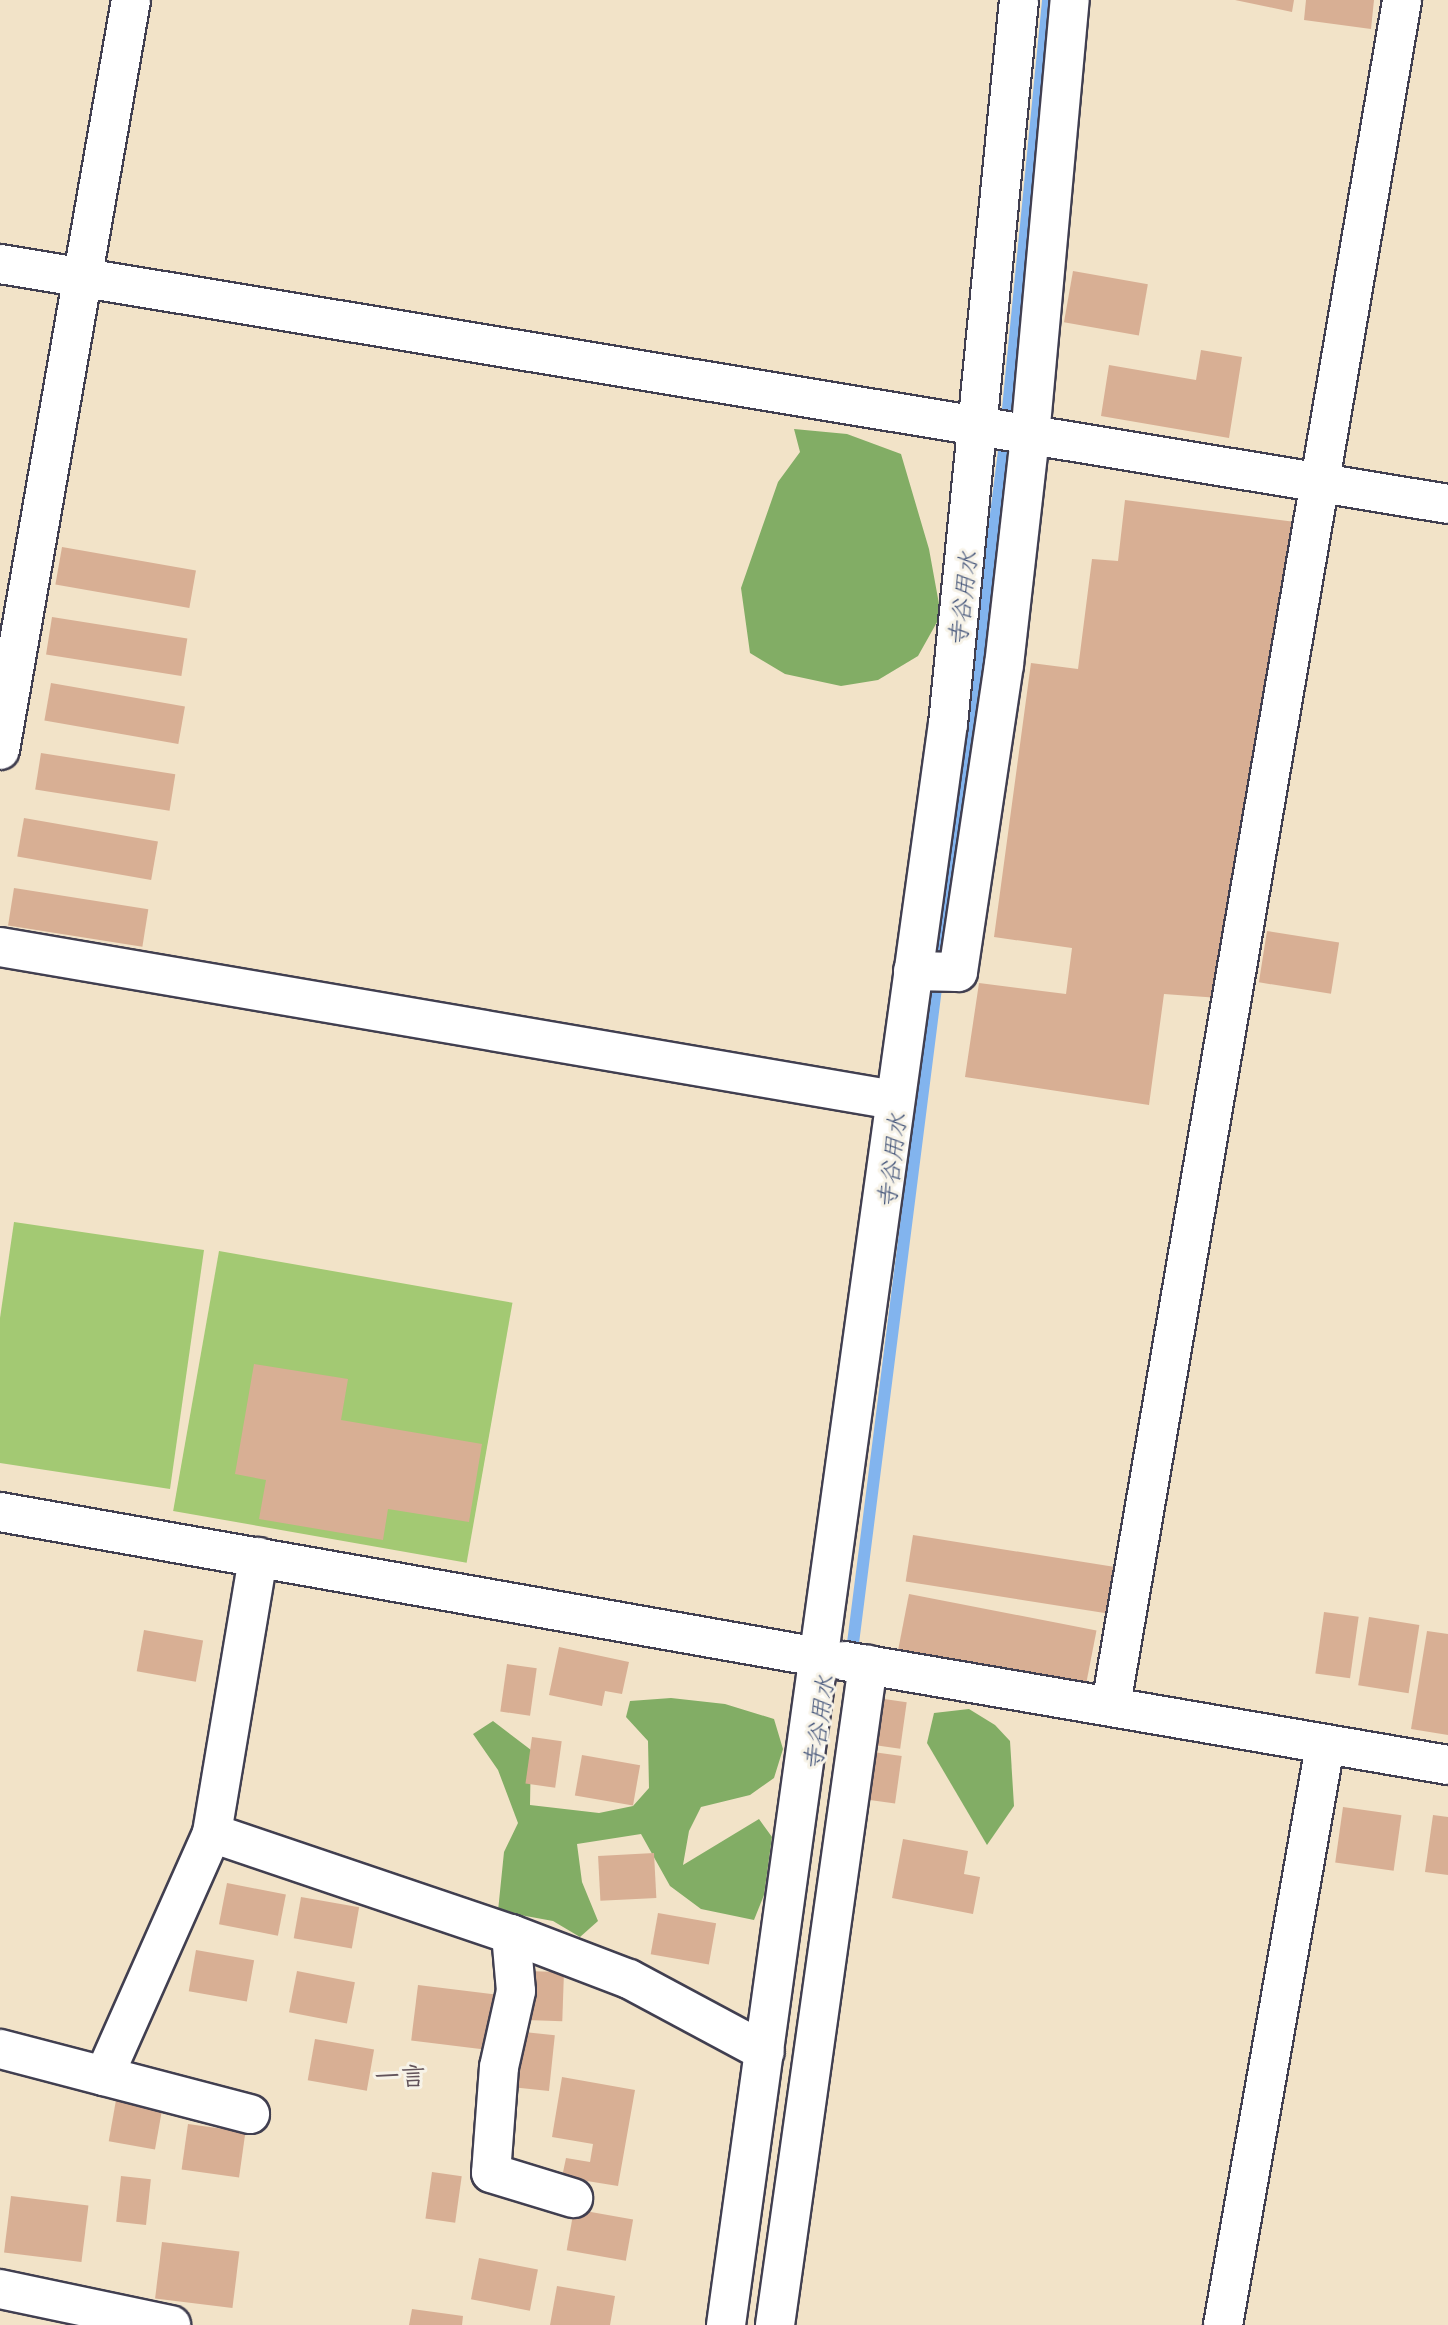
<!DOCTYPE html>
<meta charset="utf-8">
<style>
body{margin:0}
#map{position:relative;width:1448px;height:2325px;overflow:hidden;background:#f2e3c8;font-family:Pangolin,"Klee One",sans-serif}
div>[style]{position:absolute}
.green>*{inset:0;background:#a3c973;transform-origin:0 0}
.forest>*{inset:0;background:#82ad65}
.stream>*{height:12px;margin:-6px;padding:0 6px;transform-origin:6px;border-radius:6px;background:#82b4ee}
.building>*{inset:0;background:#d8af94;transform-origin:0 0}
.roads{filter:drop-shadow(2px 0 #413f50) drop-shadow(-2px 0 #413f50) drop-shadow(0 2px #413f50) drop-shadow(0 -2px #413f50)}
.street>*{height:38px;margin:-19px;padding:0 19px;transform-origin:19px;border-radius:19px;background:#fff}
.secondary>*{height:38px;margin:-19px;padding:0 19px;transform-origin:19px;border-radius:19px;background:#fff}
span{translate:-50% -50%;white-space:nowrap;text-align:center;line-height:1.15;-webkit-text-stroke:6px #f7f3e8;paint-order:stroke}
.water-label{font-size:24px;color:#44557a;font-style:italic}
.quarter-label{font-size:26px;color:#62535a;font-weight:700}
</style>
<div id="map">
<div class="green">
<div style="clip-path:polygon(14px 1222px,204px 1250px,170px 1489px,0 1463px,0 1318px)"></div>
<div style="left:219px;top:1251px;width:298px;height:264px;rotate:10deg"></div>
</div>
<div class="forest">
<div style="clip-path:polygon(794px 429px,847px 434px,901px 454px,929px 549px,941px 615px,918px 656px,878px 680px,841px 686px,785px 674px,750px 653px,741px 588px,778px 482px,800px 452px)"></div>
<div style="clip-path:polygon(671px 1698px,725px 1704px,774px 1719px,783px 1749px,774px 1778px,750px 1795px,701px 1807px,689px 1831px,683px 1865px,759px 1819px,772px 1837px,764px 1895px,754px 1920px,701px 1909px,670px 1886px,641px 1834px,577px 1844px,582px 1882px,598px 1921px,580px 1937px,553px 1921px,498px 1911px,504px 1852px,518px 1823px,498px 1770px,473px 1734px,493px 1721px,531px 1750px,530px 1805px,599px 1813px,633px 1806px,649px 1788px,648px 1741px,626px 1717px,630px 1701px)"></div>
<div style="clip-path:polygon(969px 1709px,995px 1725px,1010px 1741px,1014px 1806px,987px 1845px,927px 1743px,934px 1713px)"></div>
</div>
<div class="stream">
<div style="left:851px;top:1659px;width:1209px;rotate:-82.78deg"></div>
<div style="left:1003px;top:460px;width:462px;rotate:-84.4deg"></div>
</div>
<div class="building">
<div style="clip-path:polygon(1235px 0,1294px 0,1292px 12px)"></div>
<div style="clip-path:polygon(1306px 0,1374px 0,1371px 29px,1304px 20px)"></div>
<div style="left:1073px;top:271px;width:76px;height:52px;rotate:10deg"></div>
<div style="clip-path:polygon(1201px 350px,1242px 357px,1229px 438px,1101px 416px,1109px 365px,1196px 380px)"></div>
<div style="clip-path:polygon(1125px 500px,1311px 524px,1233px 999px,1164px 994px,1149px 1105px,965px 1077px,979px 983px,1066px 994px,1072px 948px,994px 937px,1031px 663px,1078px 669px,1092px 559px,1118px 561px)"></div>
<div style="left:62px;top:547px;width:136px;height:38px;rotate:10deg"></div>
<div style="left:52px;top:617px;width:137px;height:38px;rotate:9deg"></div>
<div style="left:51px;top:683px;width:136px;height:38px;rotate:10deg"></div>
<div style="left:41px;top:753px;width:136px;height:37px;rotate:9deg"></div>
<div style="left:24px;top:818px;width:136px;height:39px;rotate:10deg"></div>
<div style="left:14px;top:888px;width:136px;height:38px;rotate:9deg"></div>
<div style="left:1267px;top:931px;width:73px;height:52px;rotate:9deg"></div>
<div style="clip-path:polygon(254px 1364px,348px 1379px,341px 1420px,482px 1444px,469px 1522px,388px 1509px,383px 1540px,259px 1519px,266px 1480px,235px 1474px)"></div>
<div style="left:913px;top:1535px;width:203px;height:47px;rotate:9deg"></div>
<div style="left:909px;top:1594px;width:191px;height:56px;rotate:11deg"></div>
<div style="left:1324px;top:1612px;width:35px;height:62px;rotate:8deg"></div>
<div style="left:1369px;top:1617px;width:51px;height:69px;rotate:9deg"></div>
<div style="left:144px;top:1630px;width:60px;height:42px;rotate:10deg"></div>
<div style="clip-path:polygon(1427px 1631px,1448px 1634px,1448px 1735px,1411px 1729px)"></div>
<div style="clip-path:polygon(559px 1647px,629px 1662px,622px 1694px,605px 1691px,602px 1706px,549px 1695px)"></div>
<div style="left:507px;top:1664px;width:30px;height:48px;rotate:8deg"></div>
<div style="left:877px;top:1698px;width:30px;height:47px;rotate:8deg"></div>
<div style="left:532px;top:1737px;width:30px;height:47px;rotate:8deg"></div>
<div style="left:873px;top:1752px;width:29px;height:48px;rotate:8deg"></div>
<div style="left:582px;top:1755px;width:59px;height:41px;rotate:10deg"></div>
<div style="left:1343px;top:1807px;width:59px;height:56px;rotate:8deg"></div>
<div style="clip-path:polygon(1433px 1815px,1448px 1817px,1448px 1875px,1425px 1872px)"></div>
<div style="clip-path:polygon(903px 1839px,968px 1851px,964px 1874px,980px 1877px,973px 1914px,892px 1898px)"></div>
<div style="left:654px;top:1853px;width:45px;height:56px;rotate:87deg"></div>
<div style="left:227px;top:1883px;width:60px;height:42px;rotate:11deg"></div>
<div style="left:301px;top:1897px;width:59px;height:42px;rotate:10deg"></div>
<div style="left:658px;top:1913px;width:59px;height:42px;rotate:10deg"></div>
<div style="left:196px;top:1950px;width:59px;height:42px;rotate:10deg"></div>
<div style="left:297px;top:1971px;width:59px;height:42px;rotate:11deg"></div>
<div style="left:528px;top:1971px;width:36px;height:49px;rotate:2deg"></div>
<div style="left:418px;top:1985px;width:78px;height:56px;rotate:7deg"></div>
<div style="left:524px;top:2032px;width:31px;height:56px;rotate:6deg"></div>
<div style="left:315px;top:2039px;width:60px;height:42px;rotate:10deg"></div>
<div style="clip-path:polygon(562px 2077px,635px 2090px,618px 2186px,562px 2177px,566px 2158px,590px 2162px,593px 2144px,552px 2137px)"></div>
<div style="left:116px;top:2100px;width:47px;height:42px;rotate:10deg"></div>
<div style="left:188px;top:2124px;width:58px;height:46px;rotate:8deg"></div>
<div style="left:432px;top:2172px;width:30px;height:47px;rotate:8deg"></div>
<div style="left:121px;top:2176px;width:30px;height:46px;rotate:6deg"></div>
<div style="left:11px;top:2196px;width:78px;height:57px;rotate:7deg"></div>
<div style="left:574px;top:2209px;width:60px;height:42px;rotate:10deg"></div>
<div style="left:162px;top:2242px;width:78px;height:57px;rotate:7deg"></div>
<div style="left:479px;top:2258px;width:60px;height:42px;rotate:11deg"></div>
<div style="clip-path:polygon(557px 2286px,615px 2296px,610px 2325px,550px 2325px)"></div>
<div style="clip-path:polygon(412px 2309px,463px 2316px,462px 2325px,409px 2325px)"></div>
</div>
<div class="roads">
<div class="street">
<div style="left:0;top:264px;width:1468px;rotate:9.41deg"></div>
<div style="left:0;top:750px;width:761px;rotate:-80.09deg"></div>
<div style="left:0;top:947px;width:907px;rotate:9.71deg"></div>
<div style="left:913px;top:971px;width:45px;rotate:1.3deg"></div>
<div style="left:958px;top:972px;width:310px;rotate:-81.5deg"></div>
<div style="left:1004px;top:665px;width:230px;rotate:-83.5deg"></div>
<div style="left:1030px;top:436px;width:438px;rotate:-84.8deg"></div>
<div style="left:844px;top:1661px;width:613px;rotate:9.77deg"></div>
<div style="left:1111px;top:1705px;width:1730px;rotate:-80.31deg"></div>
<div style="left:212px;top:1833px;width:316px;rotate:18.7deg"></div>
<div style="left:511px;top:1934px;width:126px;rotate:20.9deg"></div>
<div style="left:629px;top:1979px;width:154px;rotate:28.2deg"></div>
<div style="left:511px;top:1934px;width:57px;rotate:85deg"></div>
<div style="left:516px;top:1991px;width:78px;rotate:102.6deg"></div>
<div style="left:499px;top:2067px;width:106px;rotate:94.3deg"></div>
<div style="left:491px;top:2173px;width:86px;rotate:17deg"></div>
<div style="left:0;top:2049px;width:107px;rotate:14.6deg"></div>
<div style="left:104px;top:2076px;width:266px;rotate:-66deg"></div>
<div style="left:212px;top:1833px;width:280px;rotate:-80.5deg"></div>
<div style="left:104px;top:2076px;width:151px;rotate:14.6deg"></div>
<div style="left:0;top:2289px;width:175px;rotate:11.9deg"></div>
<div style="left:726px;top:2325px;width:1616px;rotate:-82.11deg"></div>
<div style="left:948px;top:724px;width:727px;rotate:-84.4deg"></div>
<div style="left:775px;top:2325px;width:667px;rotate:-81.98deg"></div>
<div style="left:1223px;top:2325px;width:588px;rotate:-80.01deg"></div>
</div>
<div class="secondary">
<div style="left:0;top:1512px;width:831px;rotate:10.05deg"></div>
</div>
</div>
<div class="water-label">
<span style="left:964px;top:599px;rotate:-83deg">寺谷用水</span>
<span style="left:893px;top:1161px;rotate:-83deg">寺谷用水</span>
<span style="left:820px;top:1723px;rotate:-82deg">寺谷用水</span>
</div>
<div class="quarter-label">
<span style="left:400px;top:2078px">一言</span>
</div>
</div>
